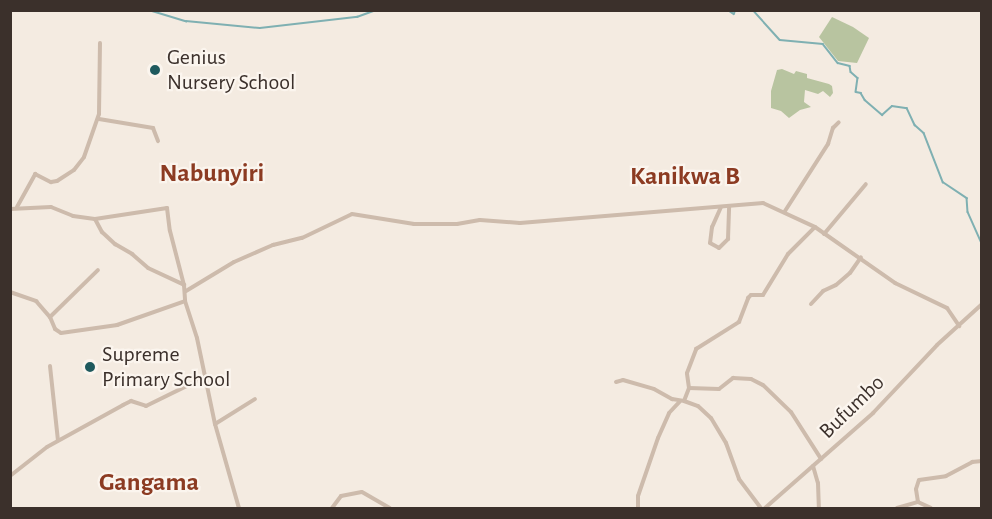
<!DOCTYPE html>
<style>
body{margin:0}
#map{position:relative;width:992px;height:519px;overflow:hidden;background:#f4ebe1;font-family:"Alegreya Sans",sans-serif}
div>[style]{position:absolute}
.green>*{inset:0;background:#b8c4a0}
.stream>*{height:1.5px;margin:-0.75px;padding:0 0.75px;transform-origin:0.75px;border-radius:0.75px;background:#7fb0b2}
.minor>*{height:4px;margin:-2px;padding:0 2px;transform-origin:2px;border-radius:2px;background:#cdbbac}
.dots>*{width:16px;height:16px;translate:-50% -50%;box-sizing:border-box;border:3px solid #fbf5ee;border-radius:50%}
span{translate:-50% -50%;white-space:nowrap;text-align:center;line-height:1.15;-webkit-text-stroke:4.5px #fbf5ee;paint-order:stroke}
.poi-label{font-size:22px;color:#3b302b}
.left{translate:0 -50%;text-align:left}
.street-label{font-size:22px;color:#3b302b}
.quarter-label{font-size:26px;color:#8c3b22;font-weight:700}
.frame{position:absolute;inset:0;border:12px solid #3b302b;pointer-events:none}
</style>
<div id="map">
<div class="green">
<div style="clip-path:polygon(832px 17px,853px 27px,869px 38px,857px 63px,838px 61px,819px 37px)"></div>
<div style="clip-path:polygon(782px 69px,794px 74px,796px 71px,807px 74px,807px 78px,829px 84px,832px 86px,833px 93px,830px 97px,823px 91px,818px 94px,805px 90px,804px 102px,811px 107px,800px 110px,789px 118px,781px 111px,771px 108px,771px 91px,777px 70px)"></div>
</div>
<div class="stream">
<div style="left:149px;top:10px;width:39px;rotate:17deg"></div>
<div style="left:186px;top:21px;width:74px;rotate:5.4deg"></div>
<div style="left:260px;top:28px;width:98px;rotate:-6.5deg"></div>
<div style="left:357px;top:17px;width:20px;rotate:-20deg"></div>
<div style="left:728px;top:10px;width:7px;rotate:34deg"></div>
<div style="left:734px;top:14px;width:4px;rotate:-76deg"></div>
<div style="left:753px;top:10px;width:40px;rotate:48deg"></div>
<div style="left:780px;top:40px;width:43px;rotate:5.3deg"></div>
<div style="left:823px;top:44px;width:24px;rotate:52deg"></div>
<div style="left:838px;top:63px;width:12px;rotate:14deg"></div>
<div style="left:850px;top:66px;width:6px;rotate:81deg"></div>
<div style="left:851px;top:72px;width:9px;rotate:41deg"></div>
<div style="left:858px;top:78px;width:14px;rotate:98deg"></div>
<div style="left:856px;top:92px;width:5px;rotate:11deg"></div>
<div style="left:861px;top:93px;width:8px;rotate:60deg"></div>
<div style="left:865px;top:100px;width:23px;rotate:41deg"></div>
<div style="left:882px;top:115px;width:13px;rotate:-42deg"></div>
<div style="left:892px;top:106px;width:15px;rotate:8deg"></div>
<div style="left:907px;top:108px;width:19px;rotate:65deg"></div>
<div style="left:915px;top:125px;width:12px;rotate:42deg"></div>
<div style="left:924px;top:133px;width:53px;rotate:68.8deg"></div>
<div style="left:943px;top:182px;width:29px;rotate:34deg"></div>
<div style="left:967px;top:198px;width:14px;rotate:86deg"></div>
<div style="left:968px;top:212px;width:35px;rotate:66deg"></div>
</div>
<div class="minor">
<div style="left:99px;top:119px;width:55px;rotate:9.5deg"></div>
<div style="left:153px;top:128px;width:14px;rotate:69deg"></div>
<div style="left:17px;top:207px;width:38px;rotate:-61deg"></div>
<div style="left:35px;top:174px;width:18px;rotate:27deg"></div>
<div style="left:51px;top:182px;width:6px;rotate:-9deg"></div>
<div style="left:57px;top:181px;width:20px;rotate:-33deg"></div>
<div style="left:74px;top:170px;width:16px;rotate:-52deg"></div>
<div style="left:84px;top:157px;width:46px;rotate:-70.8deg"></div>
<div style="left:99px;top:114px;width:71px;rotate:-89.2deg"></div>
<div style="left:721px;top:207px;width:22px;rotate:114deg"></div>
<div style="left:712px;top:227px;width:16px;rotate:97deg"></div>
<div style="left:710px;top:243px;width:10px;rotate:29deg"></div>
<div style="left:719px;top:248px;width:13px;rotate:-45deg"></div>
<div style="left:728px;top:239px;width:33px;rotate:-88deg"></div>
<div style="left:10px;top:209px;width:41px;rotate:-2.8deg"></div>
<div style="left:51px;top:207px;width:24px;rotate:22deg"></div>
<div style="left:73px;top:216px;width:22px;rotate:8deg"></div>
<div style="left:95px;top:219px;width:73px;rotate:-8.7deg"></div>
<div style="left:167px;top:208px;width:23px;rotate:83deg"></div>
<div style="left:170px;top:231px;width:56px;rotate:75.5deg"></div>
<div style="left:785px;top:211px;width:80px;rotate:-57.3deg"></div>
<div style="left:828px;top:144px;width:17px;rotate:-73deg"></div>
<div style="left:833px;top:128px;width:8px;rotate:-45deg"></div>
<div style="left:95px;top:219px;width:15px;rotate:62deg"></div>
<div style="left:102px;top:232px;width:18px;rotate:43deg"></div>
<div style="left:115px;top:244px;width:20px;rotate:30deg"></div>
<div style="left:132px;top:254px;width:21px;rotate:41deg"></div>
<div style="left:148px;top:268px;width:40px;rotate:25deg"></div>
<div style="left:184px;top:285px;width:16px;rotate:86deg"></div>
<div style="left:185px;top:301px;width:39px;rotate:72deg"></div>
<div style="left:197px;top:338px;width:88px;rotate:78.2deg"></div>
<div style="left:215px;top:424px;width:87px;rotate:74.1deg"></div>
<div style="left:824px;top:234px;width:65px;rotate:-50deg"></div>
<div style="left:186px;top:291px;width:56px;rotate:-31.1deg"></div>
<div style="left:234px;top:262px;width:43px;rotate:-23.6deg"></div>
<div style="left:273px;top:245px;width:30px;rotate:-14deg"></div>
<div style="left:302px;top:238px;width:55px;rotate:-25.6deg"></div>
<div style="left:352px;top:214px;width:63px;rotate:9.2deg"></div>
<div style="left:414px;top:224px;width:43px"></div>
<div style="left:457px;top:224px;width:23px;rotate:-10deg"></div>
<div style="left:480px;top:220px;width:40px;rotate:4.3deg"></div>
<div style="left:520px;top:223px;width:244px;rotate:-4.7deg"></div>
<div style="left:763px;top:203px;width:57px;rotate:24.8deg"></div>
<div style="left:815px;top:227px;width:98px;rotate:35deg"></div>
<div style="left:895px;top:283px;width:58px;rotate:25.7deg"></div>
<div style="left:947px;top:308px;width:22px;rotate:56deg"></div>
<div style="left:10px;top:292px;width:28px;rotate:19deg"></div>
<div style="left:36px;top:301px;width:21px;rotate:49deg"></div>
<div style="left:50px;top:317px;width:13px;rotate:67deg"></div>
<div style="left:55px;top:329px;width:7px;rotate:34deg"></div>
<div style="left:61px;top:333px;width:57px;rotate:-8.1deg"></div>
<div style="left:117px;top:325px;width:72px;rotate:-19.4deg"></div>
<div style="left:811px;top:304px;width:18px;rotate:-47deg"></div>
<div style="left:823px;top:291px;width:14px;rotate:-25deg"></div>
<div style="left:836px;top:285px;width:18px;rotate:-41deg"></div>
<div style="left:850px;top:273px;width:19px;rotate:-55deg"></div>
<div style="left:50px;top:317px;width:67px;rotate:-44.4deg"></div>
<div style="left:50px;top:366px;width:75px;rotate:83.9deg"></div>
<div style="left:616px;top:382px;width:7px;rotate:-16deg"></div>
<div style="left:623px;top:380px;width:32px;rotate:16deg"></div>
<div style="left:654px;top:389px;width:21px;rotate:29deg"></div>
<div style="left:672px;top:399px;width:12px;rotate:9deg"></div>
<div style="left:684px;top:401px;width:14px;rotate:-69deg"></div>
<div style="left:689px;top:388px;width:30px;rotate:2deg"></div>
<div style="left:719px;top:389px;width:18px;rotate:-38deg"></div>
<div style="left:733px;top:378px;width:18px;rotate:3deg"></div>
<div style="left:751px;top:379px;width:13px;rotate:27deg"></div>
<div style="left:763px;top:385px;width:39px;rotate:44deg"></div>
<div style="left:791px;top:412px;width:56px;rotate:57.4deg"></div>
<div style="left:689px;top:388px;width:15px;rotate:-98deg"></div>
<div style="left:687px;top:373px;width:26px;rotate:-69deg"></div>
<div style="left:696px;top:349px;width:51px;rotate:-32.1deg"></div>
<div style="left:739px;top:322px;width:26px;rotate:-69deg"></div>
<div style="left:748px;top:298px;width:4px;rotate:-45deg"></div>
<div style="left:751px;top:295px;width:12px"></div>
<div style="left:763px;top:295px;width:48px;rotate:-58.6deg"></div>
<div style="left:788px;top:254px;width:38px;rotate:-45deg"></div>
<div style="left:684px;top:401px;width:15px;rotate:20deg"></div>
<div style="left:698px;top:406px;width:18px;rotate:43deg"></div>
<div style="left:711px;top:418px;width:29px;rotate:59deg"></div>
<div style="left:726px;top:443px;width:38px;rotate:70deg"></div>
<div style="left:739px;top:479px;width:36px;rotate:53deg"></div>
<div style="left:215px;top:424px;width:47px;rotate:-32deg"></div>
<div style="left:813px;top:466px;width:18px;rotate:74deg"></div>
<div style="left:818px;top:483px;width:25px;rotate:88deg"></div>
<div style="left:10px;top:476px;width:47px;rotate:-38.1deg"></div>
<div style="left:47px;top:447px;width:87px;rotate:-28.9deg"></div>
<div style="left:123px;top:405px;width:9px;rotate:-27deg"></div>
<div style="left:131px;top:401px;width:16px;rotate:18deg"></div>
<div style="left:146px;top:406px;width:66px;rotate:-26.2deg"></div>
<div style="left:918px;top:502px;width:13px;rotate:-99deg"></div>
<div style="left:916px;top:489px;width:9px;rotate:-72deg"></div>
<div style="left:919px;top:480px;width:27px;rotate:-8deg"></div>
<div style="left:946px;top:476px;width:30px;rotate:-28deg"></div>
<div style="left:972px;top:462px;width:10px;rotate:-6deg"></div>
<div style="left:332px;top:508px;width:15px;rotate:-53deg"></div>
<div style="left:341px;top:496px;width:21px;rotate:-11deg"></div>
<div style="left:362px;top:492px;width:32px;rotate:30deg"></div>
<div style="left:638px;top:508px;width:12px;rotate:-90deg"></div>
<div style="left:638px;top:496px;width:61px;rotate:-71deg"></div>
<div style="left:658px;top:438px;width:27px;rotate:-66deg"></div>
<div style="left:669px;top:413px;width:16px;rotate:-47deg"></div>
<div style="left:765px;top:508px;width:144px;rotate:-41.3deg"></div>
<div style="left:873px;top:413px;width:93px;rotate:-46.7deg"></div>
<div style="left:937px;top:345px;width:61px;rotate:-42.3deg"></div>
<div style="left:897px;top:508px;width:22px;rotate:-16deg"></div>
<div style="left:918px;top:502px;width:14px;rotate:25deg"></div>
</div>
<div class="dots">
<div style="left:155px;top:70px;background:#1f5a5e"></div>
<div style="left:90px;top:367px;background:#1f5a5e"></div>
</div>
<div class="poi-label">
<span class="left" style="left:167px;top:70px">Genius<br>Nursery School</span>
<span class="left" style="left:102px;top:367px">Supreme<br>Primary School</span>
</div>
<div class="street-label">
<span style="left:852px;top:407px;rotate:-44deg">Bufumbo</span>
</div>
<div class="quarter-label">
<span style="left:212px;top:174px">Nabunyiri</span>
<span style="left:685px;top:177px">Kanikwa B</span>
<span style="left:149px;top:483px">Gangama</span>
</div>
<div class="frame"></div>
</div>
